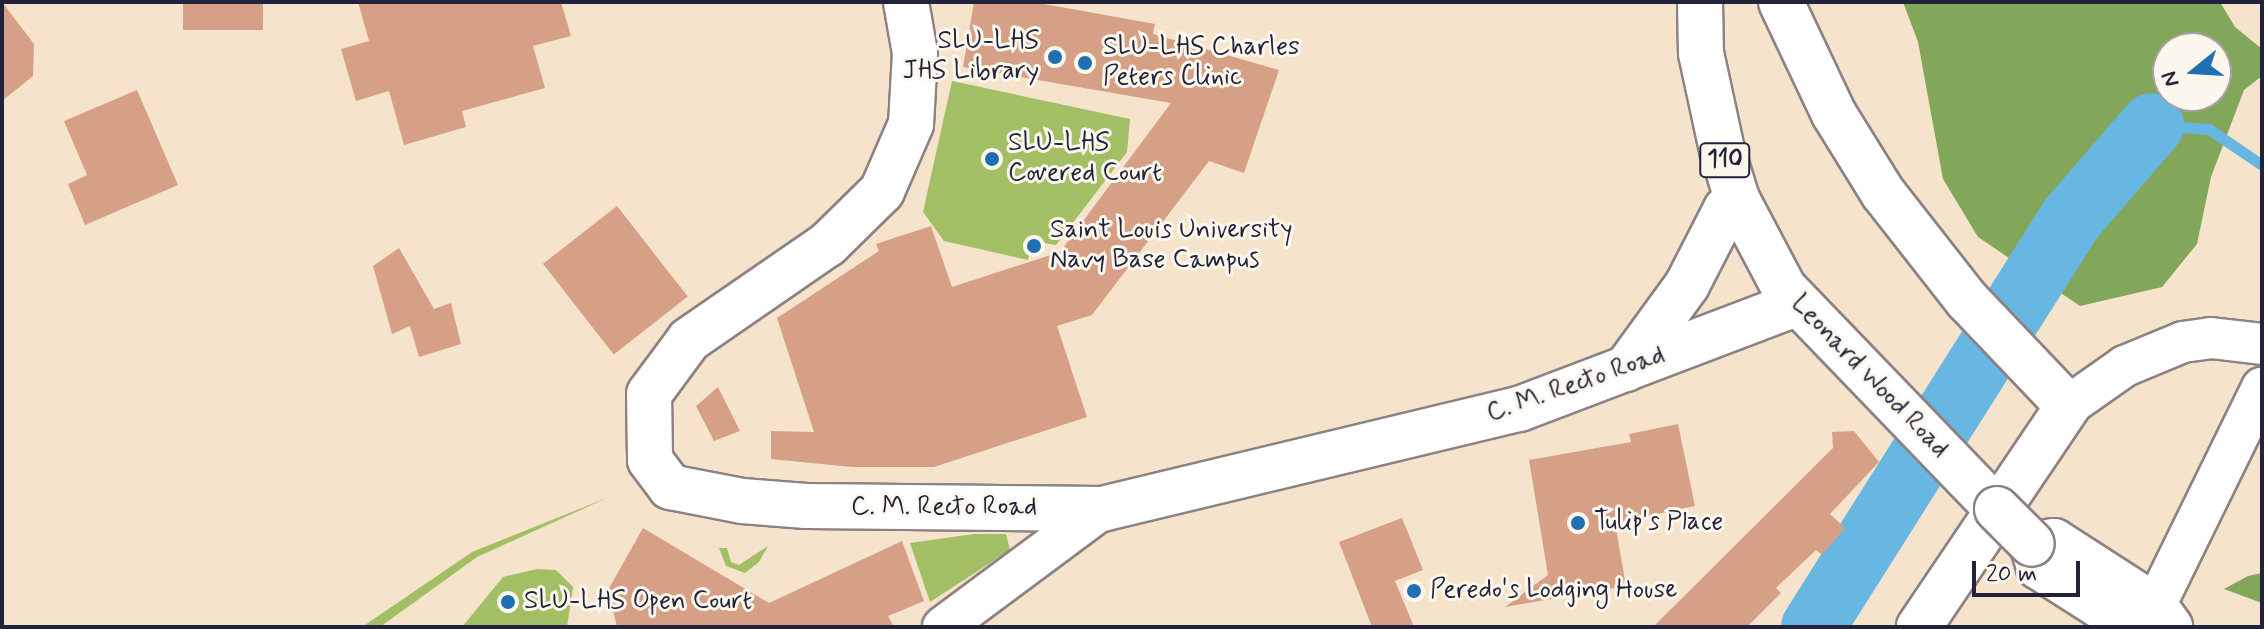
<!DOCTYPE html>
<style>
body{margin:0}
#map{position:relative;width:2264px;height:629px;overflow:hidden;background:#f6e3cb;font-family:Mynerve,sans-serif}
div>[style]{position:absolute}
.green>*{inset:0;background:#a3bf65}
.forest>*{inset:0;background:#82a65a}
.stream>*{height:11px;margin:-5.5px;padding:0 5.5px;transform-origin:5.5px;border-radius:5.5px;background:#68b7e2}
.river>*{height:64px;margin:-32px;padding:0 32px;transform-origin:32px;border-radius:32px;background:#68b7e2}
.building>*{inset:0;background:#d6a086;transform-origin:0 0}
.roads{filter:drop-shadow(2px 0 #8c8283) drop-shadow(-2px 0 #8c8283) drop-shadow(0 2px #8c8283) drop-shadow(0 -2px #8c8283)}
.minor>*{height:40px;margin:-20px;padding:0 20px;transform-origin:20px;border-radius:20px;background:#fff}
.secondary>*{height:44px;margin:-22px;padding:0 22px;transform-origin:22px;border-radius:22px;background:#fff}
.primary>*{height:44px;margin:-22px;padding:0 22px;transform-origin:22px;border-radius:22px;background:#fff}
.bridges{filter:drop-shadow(2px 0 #8c8283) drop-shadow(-2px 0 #8c8283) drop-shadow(0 2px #8c8283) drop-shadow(0 -2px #8c8283)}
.primary-bridge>*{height:44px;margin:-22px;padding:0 22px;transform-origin:22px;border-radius:22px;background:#fff}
.dots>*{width:22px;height:22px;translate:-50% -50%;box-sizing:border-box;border:4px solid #fbf7ec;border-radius:50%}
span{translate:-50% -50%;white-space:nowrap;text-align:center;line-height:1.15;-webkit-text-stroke:6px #fbf7ec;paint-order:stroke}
.shield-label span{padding:2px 6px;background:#fbf7ec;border:2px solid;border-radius:6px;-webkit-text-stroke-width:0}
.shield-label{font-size:24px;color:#22223b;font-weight:700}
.poi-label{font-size:26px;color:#22223b}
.right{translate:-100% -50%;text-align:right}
.left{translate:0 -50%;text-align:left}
.street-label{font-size:26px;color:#22223b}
.frame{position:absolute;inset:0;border:4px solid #22223b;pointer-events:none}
.north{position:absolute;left:2152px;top:32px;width:80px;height:80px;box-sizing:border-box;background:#fbf7ec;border:2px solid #a4a2a5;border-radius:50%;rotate:252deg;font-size:22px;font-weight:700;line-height:32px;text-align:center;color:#22223b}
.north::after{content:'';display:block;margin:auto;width:28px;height:36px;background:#1f6fb2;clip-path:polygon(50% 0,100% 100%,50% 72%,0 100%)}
.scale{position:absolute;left:1972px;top:561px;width:108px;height:36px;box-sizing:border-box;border:4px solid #22223b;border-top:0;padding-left:10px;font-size:24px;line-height:28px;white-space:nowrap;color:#22223b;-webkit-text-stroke:6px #fbf7ec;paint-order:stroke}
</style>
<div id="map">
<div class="green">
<div style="clip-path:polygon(952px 81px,1130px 119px,1127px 152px,1056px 245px,1032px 241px,1028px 260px,944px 241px,923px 212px)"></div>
<div style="clip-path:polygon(609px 497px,477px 557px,380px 627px,362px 627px,472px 552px)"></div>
<div style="clip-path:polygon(974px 534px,1006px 534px,1010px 550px,930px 602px,910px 543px)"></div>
<div style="clip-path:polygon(768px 546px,759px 562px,745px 573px,726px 566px,719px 548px,727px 548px,731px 562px,739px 565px)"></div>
<div style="clip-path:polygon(537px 569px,556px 570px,573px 587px,567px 627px,462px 627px,503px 577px)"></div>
</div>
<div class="forest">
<div style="clip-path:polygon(evenodd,1903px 2px,2220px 2px,2235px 27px,2262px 49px,2262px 76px,2244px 90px,2211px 177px,2197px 244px,2162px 287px,2080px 306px,1978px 237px,1943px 179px,1918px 42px,1903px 2px,2168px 48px,2216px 48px,2216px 96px,2168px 96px,2168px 48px)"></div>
<div style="clip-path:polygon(2262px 573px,2262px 603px,2224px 589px,2248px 576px)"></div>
</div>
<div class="stream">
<div style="left:2152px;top:125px;width:57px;rotate:4deg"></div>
<div style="left:2209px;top:129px;width:64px;rotate:34.2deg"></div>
</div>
<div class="river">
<div style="left:1813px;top:627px;width:483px;rotate:-57.7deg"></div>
<div style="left:2071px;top:219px;width:124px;rotate:-49.2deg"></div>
</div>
<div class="building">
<div style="clip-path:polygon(2px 2px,34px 44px,33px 76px,2px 101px)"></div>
<div style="left:183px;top:2px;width:80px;height:28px"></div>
<div style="clip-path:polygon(358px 2px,561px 2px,571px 36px,533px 46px,545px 88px,462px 111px,466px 127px,404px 145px,389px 91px,356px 101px,341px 49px,369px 41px)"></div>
<div style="clip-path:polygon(974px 2px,1033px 2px,1155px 24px,1153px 34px,1279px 70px,1244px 173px,1209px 161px,1092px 315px,1057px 326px,1087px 417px,934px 467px,852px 467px,771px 459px,771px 431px,814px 432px,777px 318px,879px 251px,876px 244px,931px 226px,952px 287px,1060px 252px,1171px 103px,963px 67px)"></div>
<div style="clip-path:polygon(137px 90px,178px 185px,85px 225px,68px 184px,87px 175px,64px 121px)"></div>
<div style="left:617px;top:206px;width:115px;height:94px;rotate:52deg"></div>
<div style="clip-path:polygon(399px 248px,434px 309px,451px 303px,461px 344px,419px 357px,410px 326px,392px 334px,373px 266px)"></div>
<div style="clip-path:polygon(718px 387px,740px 431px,714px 441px,696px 406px)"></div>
<div style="clip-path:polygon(1678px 424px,1695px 506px,1615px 523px,1626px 586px,1505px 607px,1548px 575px,1529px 460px,1631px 442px,1629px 434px)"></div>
<div style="clip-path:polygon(1854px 431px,1879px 462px,1830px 514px,1845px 528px,1822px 555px,1816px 550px,1776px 588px,1781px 593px,1747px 627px,1653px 627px,1833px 448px,1832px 432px)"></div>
<div style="clip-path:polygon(1402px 518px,1423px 570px,1395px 581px,1414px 627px,1372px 627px,1339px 542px)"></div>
<div style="clip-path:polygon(643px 528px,769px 603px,902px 541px,924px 601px,888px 616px,894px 627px,617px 627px,608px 590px)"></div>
</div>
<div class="roads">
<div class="minor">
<div style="left:2068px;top:406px;width:70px;rotate:-35.1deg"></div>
<div style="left:2125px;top:366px;width:63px;rotate:-22.5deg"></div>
<div style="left:2183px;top:342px;width:28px;rotate:-8deg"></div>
<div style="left:2211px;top:338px;width:51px;rotate:6.7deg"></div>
<div style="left:2155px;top:606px;width:243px;rotate:-63.9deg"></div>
<div style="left:943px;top:627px;width:198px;rotate:-36.6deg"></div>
</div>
<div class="secondary">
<div style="left:1781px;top:2px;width:124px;rotate:64.7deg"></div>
<div style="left:1834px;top:114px;width:93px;rotate:58.2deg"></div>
<div style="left:1883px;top:193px;width:136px;rotate:51.9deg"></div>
<div style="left:1967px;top:300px;width:146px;rotate:46.4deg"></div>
<div style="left:2068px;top:406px;width:267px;rotate:124deg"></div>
</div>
<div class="primary">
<div style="left:906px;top:2px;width:52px;rotate:80deg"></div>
<div style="left:915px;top:53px;width:71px;rotate:93.2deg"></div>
<div style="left:911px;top:124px;width:73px;rotate:113.4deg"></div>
<div style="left:882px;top:191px;width:76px;rotate:135.5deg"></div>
<div style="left:828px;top:244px;width:169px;rotate:145.4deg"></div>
<div style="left:689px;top:340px;width:67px;rotate:126.5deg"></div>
<div style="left:649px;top:394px;width:66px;rotate:89.1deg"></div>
<div style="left:650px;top:460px;width:34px;rotate:53deg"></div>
<div style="left:670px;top:487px;width:73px;rotate:11deg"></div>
<div style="left:742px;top:501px;width:64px;rotate:4.5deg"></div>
<div style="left:806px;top:506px;width:296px;rotate:0.6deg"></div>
<div style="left:1102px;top:509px;width:429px;rotate:-13.5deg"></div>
<div style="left:1519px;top:409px;width:296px;rotate:-20.8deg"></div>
<div style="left:1700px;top:2px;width:51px;rotate:88.9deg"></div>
<div style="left:1701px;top:53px;width:99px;rotate:77.8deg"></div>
<div style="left:1722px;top:150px;width:51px;rotate:73deg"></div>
<div style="left:1737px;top:199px;width:101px;rotate:62.2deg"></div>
<div style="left:1784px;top:288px;width:307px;rotate:46.1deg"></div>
<div style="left:1626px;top:369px;width:104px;rotate:-54deg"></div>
<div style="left:1687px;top:285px;width:85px;rotate:-62.8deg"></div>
<div style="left:1726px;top:209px;width:15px;rotate:-42deg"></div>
<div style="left:2133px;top:627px;width:112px;rotate:-147.4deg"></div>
<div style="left:2039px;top:567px;width:24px;rotate:-107deg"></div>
<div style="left:2032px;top:544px;width:22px;rotate:-8deg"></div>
<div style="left:2054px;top:541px;width:120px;rotate:32.8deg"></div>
<div style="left:2155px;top:606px;width:26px;rotate:54deg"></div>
</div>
</div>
<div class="bridges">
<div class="primary-bridge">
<div style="left:1997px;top:509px;width:49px;rotate:45deg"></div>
</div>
</div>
<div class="dots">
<div style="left:1055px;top:57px;background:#1f6fb2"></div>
<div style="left:1085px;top:63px;background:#1f6fb2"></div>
<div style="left:992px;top:159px;background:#1f6fb2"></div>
<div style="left:1034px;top:246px;background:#1f6fb2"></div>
<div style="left:1578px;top:523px;background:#1f6fb2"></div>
<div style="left:1414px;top:591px;background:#1f6fb2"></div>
<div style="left:508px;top:602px;background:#1f6fb2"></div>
</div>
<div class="shield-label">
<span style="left:1725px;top:160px">110</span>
</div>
<div class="poi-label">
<span class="right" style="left:1039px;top:57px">SLU-LHS<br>JHS Library</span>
<span class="left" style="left:1103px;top:63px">SLU-LHS Charles<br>Peters Clinic</span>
<span class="left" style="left:1008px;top:159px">SLU-LHS<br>Covered Court</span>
<span class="left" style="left:1050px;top:246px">Saint Louis University<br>Navy Base Campus</span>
<span class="left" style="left:1594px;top:523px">Tulip's Place</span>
<span class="left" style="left:1430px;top:591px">Peredo's Lodging House</span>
<span class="left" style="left:524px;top:602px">SLU-LHS Open Court</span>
</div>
<div class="street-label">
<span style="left:1869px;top:377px;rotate:46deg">Leonard Wood Road</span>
<span style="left:1576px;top:385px;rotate:-19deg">C. M. Recto Road</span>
<span style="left:944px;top:508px">C. M. Recto Road</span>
</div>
<div class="frame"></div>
<div class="north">N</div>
<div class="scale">20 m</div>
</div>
